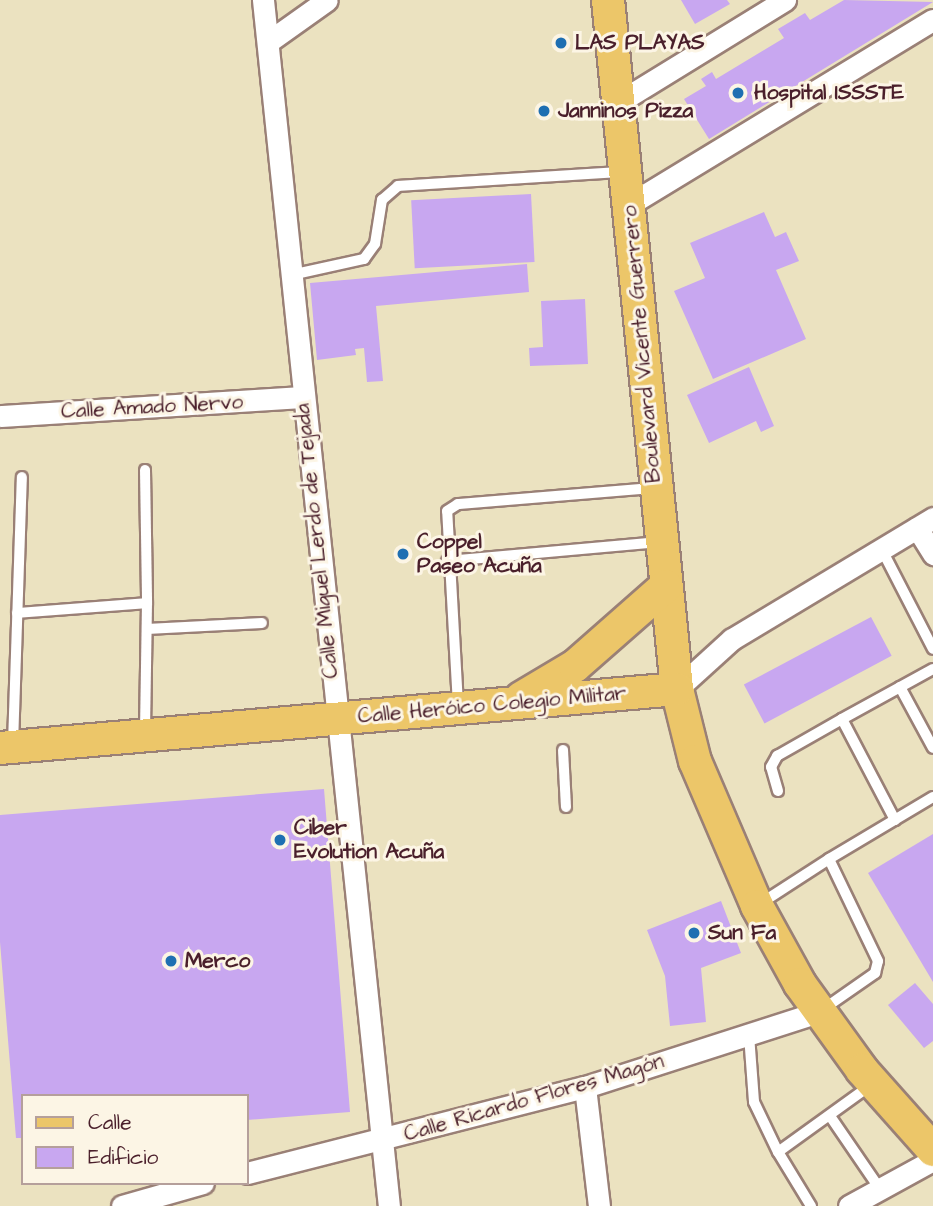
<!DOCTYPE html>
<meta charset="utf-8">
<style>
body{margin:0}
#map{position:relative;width:933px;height:1206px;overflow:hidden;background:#ebe2c0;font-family:"Architects Daughter",sans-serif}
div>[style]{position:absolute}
.building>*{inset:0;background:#c8a7f0;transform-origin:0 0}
.roads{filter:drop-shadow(2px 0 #9a8076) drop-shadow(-2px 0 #9a8076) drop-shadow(0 2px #9a8076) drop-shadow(0 -2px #9a8076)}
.lane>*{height:10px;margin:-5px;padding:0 5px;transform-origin:5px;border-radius:5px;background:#fff}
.street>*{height:21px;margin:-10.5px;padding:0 10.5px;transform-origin:10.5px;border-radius:10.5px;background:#fff}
.primary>*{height:32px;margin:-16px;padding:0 16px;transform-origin:16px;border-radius:16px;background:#ecc669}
.dots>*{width:19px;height:19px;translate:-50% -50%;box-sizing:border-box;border:4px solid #fcf5e5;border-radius:50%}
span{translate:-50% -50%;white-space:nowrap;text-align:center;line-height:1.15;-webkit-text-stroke:6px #fcf5e5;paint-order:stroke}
.poi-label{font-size:21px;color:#4a1f2b;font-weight:700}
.left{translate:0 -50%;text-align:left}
.street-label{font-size:21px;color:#4a1f2b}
.legend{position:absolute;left:21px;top:1094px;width:228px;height:91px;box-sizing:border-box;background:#fcf5e5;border:2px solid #b59f9b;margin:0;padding:9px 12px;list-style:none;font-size:21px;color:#4a1f2b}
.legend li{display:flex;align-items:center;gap:14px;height:35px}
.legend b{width:35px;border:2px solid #b59f9b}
</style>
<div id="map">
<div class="building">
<div style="clip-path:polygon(681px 0,727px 0,730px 4px,695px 24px)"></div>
<div style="clip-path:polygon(844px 0,933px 2px,709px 139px,684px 99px,706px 86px,701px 79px,712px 72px,716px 79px,784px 38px,778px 29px,805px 13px,810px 20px)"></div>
<div style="left:531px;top:194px;width:68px;height:120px;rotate:87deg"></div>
<div style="clip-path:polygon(764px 212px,775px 237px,786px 232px,799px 261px,776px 270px,806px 339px,713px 379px,674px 291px,705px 278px,690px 243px)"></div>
<div style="clip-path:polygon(527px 264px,529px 292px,376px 306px,383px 381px,367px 382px,364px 348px,355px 349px,356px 355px,317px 360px,310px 283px)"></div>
<div style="clip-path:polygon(585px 299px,588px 364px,530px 366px,529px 348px,543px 347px,541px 301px)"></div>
<div style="clip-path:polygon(749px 367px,774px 426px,761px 432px,756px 421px,709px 443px,687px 395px)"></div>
<div style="left:871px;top:617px;width:44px;height:144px;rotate:62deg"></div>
<div style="clip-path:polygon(324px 789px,350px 1112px,247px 1120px,247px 1096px,23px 1096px,23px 1138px,16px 1138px,0 942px,0 815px)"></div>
<div style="clip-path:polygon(933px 834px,933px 982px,868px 873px)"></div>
<div style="clip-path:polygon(721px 901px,741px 953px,701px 968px,706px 1022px,670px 1026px,665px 976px,647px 930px)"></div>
<div style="clip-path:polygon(915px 983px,933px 1004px,933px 1041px,924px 1048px,888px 1005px)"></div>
</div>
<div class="roads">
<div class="lane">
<div style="left:291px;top:275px;width:75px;rotate:-12.4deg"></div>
<div style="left:364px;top:259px;width:19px;rotate:-54deg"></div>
<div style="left:375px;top:244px;width:45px;rotate:-81deg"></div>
<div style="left:382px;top:200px;width:21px;rotate:-41deg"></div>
<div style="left:398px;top:186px;width:225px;rotate:-3.6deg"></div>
<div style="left:145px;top:470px;width:133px;rotate:89.1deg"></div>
<div style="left:882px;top:550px;width:111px;rotate:62.7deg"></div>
<div style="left:447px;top:561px;width:214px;rotate:-5.1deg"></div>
<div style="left:17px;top:613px;width:130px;rotate:-4.4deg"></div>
<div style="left:147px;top:603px;width:130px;rotate:90.9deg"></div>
<div style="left:147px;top:629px;width:115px;rotate:-3deg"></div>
<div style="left:900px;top:687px;width:69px;rotate:61.6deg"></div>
<div style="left:458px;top:705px;width:194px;rotate:-93.2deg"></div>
<div style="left:447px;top:511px;width:13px;rotate:-32deg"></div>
<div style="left:458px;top:504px;width:196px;rotate:-4.7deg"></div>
<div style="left:13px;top:744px;width:267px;rotate:-88.1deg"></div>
<div style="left:563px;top:750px;width:57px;rotate:87deg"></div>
<div style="left:778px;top:791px;width:25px;rotate:-106deg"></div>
<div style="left:771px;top:767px;width:13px;rotate:-61deg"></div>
<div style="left:777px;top:756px;width:75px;rotate:-29.6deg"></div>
<div style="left:895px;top:820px;width:114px;rotate:-117.7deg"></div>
<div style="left:842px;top:719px;width:104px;rotate:-28.8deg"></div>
<div style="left:758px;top:905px;width:85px;rotate:-32.9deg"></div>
<div style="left:822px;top:1010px;width:65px;rotate:-34.9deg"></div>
<div style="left:875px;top:973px;width:12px;rotate:-76deg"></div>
<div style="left:878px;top:961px;width:113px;rotate:-115.7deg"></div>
<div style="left:829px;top:859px;width:121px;rotate:-30.8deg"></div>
<div style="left:749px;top:1035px;width:67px;rotate:85.7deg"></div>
<div style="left:754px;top:1102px;width:55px;rotate:64.4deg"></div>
<div style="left:830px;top:1116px;width:88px;rotate:55.6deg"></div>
<div style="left:811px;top:1206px;width:63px;rotate:-121.4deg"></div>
<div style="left:778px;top:1152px;width:115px;rotate:-35.8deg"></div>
</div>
<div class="street">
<div style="left:263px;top:0;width:1213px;rotate:84.04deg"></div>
<div style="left:268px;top:42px;width:72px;rotate:-35.4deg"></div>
<div style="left:619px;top:102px;width:195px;rotate:-31.6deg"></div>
<div style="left:630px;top:204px;width:354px;rotate:-31.3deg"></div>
<div style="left:0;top:416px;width:304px;rotate:-3.6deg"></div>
<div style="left:917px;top:528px;width:31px;rotate:58deg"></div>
<div style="left:677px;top:689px;width:74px;rotate:-42.3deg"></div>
<div style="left:732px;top:639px;width:235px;rotate:-31deg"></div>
<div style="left:585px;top:1087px;width:120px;rotate:83.3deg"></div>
<div style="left:247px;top:1173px;width:349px;rotate:-14.3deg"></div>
<div style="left:585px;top:1087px;width:246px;rotate:-17.8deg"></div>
<div style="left:122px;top:1206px;width:84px;rotate:-15.9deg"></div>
<div style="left:849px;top:1206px;width:96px;rotate:-28.7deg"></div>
</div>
<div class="primary">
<div style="left:608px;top:0;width:692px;rotate:84.28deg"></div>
<div style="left:677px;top:689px;width:74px;rotate:76deg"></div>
<div style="left:695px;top:761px;width:158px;rotate:66.8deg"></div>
<div style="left:757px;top:906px;width:89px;rotate:61.1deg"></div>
<div style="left:800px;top:984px;width:106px;rotate:54.2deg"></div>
<div style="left:862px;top:1070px;width:107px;rotate:48.4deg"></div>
<div style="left:521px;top:698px;width:63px;rotate:-30.7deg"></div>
<div style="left:575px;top:666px;width:121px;rotate:-41.3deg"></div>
<div style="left:0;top:748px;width:680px;rotate:-4.98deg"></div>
</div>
</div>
<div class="dots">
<div style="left:561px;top:43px;background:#1f6fb2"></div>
<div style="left:738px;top:93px;background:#1f6fb2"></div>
<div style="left:544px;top:111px;background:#1f6fb2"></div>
<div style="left:403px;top:554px;background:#1f6fb2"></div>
<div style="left:280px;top:840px;background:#1f6fb2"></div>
<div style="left:694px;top:933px;background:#1f6fb2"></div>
<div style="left:171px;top:961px;background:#1f6fb2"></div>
</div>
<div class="poi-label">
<span class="left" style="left:575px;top:43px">LAS PLAYAS</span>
<span class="left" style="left:754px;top:93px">Hospital ISSSTE</span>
<span class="left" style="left:558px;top:111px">Janninos Pizza</span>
<span class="left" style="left:417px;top:554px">Coppel<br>Paseo Acuña</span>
<span class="left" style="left:294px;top:840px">Ciber<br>Evolution Acuña</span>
<span class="left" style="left:708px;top:933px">Sun Fa</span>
<span class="left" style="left:185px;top:961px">Merco</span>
</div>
<div class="street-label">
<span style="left:642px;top:344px;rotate:-95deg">Boulevard Vicente Guerrero</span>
<span style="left:152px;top:407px;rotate:-3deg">Calle Amado Nervo</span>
<span style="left:317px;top:541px;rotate:-96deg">Calle Miguel Lerdo de Tejada</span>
<span style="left:492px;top:705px;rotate:-5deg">Calle Heróico Colegio Militar</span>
<span style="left:534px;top:1098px;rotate:-16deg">Calle Ricardo Flores Magón</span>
</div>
<ul class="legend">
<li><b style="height:9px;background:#ecc669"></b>Calle</li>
<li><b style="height:19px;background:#c8a7f0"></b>Edificio</li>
</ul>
</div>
